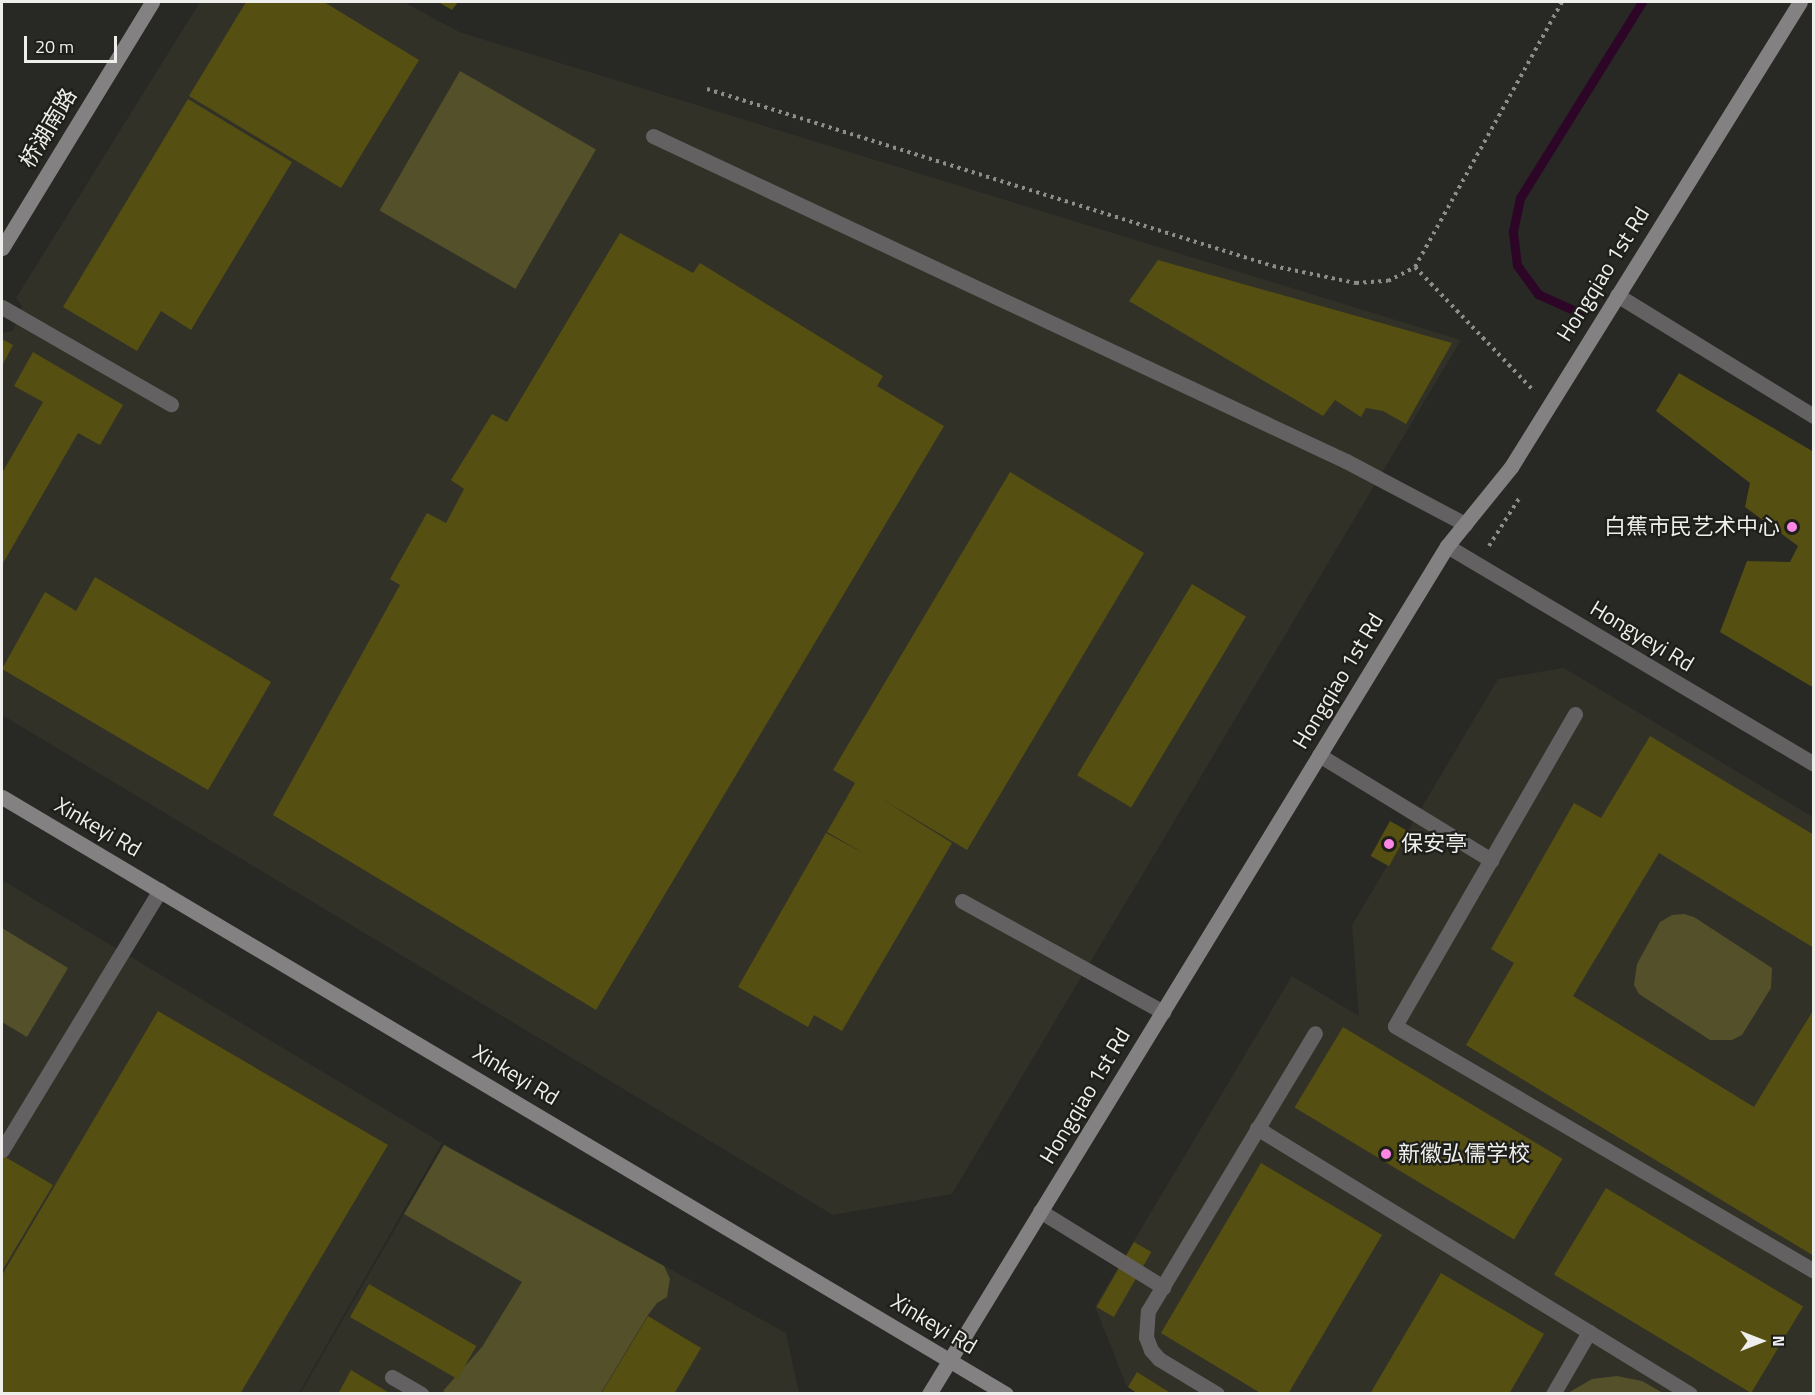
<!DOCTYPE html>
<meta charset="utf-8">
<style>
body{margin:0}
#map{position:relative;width:1815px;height:1395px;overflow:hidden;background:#282824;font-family:"Titillium Web","Noto Sans SC",sans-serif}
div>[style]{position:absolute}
.built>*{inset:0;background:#323128}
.green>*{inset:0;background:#53502a;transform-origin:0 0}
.stream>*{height:9px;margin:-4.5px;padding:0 4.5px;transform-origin:4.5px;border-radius:4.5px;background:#2d0527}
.building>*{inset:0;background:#554f11;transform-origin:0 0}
.path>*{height:4px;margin-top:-2px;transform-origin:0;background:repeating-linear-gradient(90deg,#8d8d8a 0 3px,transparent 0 7.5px)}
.lane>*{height:15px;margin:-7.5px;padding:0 7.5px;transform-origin:7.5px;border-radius:7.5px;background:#636162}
.secondary>*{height:15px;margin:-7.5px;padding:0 7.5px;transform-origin:7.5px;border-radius:7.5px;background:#848183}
.dots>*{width:16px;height:16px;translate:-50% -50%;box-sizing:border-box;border:3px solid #1e1e1b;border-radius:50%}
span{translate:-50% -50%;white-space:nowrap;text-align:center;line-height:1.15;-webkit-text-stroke:4.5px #1e1e1b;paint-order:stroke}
.street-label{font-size:22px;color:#eeeeec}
.poi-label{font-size:22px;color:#eeeeec}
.right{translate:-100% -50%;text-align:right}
.left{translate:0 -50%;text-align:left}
.frame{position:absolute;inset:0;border:3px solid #eeeeec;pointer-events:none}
.north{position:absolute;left:1731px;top:1311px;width:60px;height:60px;-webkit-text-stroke:4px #1e1e1b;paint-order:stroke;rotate:90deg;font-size:16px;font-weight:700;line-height:24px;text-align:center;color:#eeeeec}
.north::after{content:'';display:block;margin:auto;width:21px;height:27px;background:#eeeeec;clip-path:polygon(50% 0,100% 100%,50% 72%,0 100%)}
.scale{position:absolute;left:24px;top:36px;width:93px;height:27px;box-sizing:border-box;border:3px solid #eeeeec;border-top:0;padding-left:8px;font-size:18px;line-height:21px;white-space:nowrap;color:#eeeeec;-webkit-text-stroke:4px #1e1e1b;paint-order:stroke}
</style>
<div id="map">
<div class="built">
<div style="clip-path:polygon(200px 2px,404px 2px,459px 32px,1461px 340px,952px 1194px,833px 1215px,2px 715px,2px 333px,13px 331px,22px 306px,16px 298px)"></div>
<div style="clip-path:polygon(1564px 668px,1813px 817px,1813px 1393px,1138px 1393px,1127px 1387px,1095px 1306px,1292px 976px,1359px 1016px,1352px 925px,1498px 679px)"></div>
<div style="clip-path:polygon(2px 880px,442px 1143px,299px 1393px,2px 1393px)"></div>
<div style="clip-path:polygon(444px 1144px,786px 1333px,799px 1393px,300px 1394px)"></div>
</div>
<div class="green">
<div style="left:460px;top:71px;width:157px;height:161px;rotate:30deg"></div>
<div style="clip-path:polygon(1684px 914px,1694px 917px,1772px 968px,1771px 988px,1742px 1035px,1732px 1040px,1710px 1040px,1639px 994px,1634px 985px,1637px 964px,1660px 922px,1672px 915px)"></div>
<div style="clip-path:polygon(2px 928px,68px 968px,27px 1037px,2px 1022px)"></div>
<div style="clip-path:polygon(444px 1145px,664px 1266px,670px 1279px,667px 1297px,657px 1303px,648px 1315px,601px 1393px,447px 1393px,443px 1391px,482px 1347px,522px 1282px,404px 1214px)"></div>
<div style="clip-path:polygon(1617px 1376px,1642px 1381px,1663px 1393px,1568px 1393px,1592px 1379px)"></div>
</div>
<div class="stream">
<div style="left:1580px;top:313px;width:46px;rotate:-155.7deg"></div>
<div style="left:1538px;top:294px;width:36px;rotate:-126deg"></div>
<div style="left:1517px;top:265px;width:34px;rotate:-97deg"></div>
<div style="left:1513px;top:231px;width:34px;rotate:-78deg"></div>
<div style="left:1520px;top:198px;width:231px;rotate:-58.1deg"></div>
</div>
<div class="building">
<div style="clip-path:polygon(246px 2px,324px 2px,419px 60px,341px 188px,189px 96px)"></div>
<div style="clip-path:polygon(438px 2px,458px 2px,452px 10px)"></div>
<div style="clip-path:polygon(188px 99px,292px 162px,191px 330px,161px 311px,137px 351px,63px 307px)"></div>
<div style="clip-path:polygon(620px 233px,693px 273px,700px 263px,883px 376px,877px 386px,944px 426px,596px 1010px,273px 815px,400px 585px,390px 579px,427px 513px,446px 523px,464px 489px,451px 480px,492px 414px,507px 422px)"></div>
<div style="clip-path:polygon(1158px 260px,1452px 343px,1406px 424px,1383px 411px,1366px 408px,1361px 417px,1335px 400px,1323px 416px,1129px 301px)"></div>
<div style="clip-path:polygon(2px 339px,13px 345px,2px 366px)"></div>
<div style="clip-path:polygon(33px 352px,123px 405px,100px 445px,78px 433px,2px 565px,2px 473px,43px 402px,14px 386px)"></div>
<div style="clip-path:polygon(1679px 373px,1814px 452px,1814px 688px,1720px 632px,1747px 561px,1790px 562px,1798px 546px,1745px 507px,1750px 483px,1656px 411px)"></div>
<div style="clip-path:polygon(1010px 472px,1144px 553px,967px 850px,880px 798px,952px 843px,842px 1031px,814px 1015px,808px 1027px,738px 987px,826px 833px,865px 854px,827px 832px,855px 783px,833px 770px)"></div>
<div style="clip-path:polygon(95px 577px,271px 682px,208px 790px,2px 669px,45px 592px,76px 611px)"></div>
<div style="left:1192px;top:584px;width:63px;height:223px;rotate:31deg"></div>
<div style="clip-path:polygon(1650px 736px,1814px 835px,1814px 948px,1659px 853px,1573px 996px,1754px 1107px,1814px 1009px,1814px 1256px,1466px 1045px,1514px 963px,1491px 949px,1574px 803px,1601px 818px)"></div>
<div style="left:1390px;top:821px;width:21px;height:40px;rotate:29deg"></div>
<div style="clip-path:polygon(158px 1011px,388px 1145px,240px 1394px,2px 1394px,2px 1275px)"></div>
<div style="left:1343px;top:1027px;width:256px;height:94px;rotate:31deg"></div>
<div style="clip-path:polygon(2px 1155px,53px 1185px,2px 1271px)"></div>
<div style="clip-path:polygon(1261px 1163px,1382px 1235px,1288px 1394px,1262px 1394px,1161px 1333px)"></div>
<div style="left:1606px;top:1188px;width:230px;height:101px;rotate:31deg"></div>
<div style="left:1134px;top:1242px;width:20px;height:75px;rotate:30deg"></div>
<div style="clip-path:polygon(1441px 1273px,1544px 1334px,1509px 1394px,1370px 1394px)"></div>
<div style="left:369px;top:1284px;width:124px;height:38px;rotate:30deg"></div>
<div style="clip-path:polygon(648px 1316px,701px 1348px,674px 1394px,601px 1394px)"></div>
<div style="clip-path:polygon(351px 1370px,391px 1394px,338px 1394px)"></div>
<div style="clip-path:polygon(1137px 1372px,1172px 1394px,1138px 1394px,1128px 1387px)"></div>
</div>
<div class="path">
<div style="left:707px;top:89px;width:593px;rotate:17.37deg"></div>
<div style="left:1273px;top:266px;width:85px;rotate:11.6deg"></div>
<div style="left:1356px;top:283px;width:32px;rotate:-4deg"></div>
<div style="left:1388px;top:281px;width:30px;rotate:-27deg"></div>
<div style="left:1415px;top:267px;width:303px;rotate:-61deg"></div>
<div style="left:1415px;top:267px;width:170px;rotate:46.2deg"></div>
<div style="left:1489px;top:546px;width:58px;rotate:-57.7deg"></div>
</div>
<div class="lane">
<div style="left:653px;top:136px;width:765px;rotate:25.13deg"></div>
<div style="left:1346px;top:461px;width:135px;rotate:27.9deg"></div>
<div style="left:1617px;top:295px;width:231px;rotate:31.6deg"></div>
<div style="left:2px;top:307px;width:195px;rotate:29.9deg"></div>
<div style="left:1447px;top:546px;width:427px;rotate:30.7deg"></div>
<div style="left:1575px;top:714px;width:360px;rotate:120deg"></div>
<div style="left:1395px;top:1026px;width:485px;rotate:30.3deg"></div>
<div style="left:1319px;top:755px;width:202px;rotate:31.4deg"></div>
<div style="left:962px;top:901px;width:230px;rotate:28.9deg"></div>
<div style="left:1257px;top:1128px;width:508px;rotate:31.56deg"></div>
<div style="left:2px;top:1150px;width:304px;rotate:-58.7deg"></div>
<div style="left:1040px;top:1211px;width:145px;rotate:31.7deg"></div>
<div style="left:392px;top:1377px;width:34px;rotate:30deg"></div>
<div style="left:1217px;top:1394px;width:68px;rotate:-148.9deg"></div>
<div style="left:1159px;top:1359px;width:12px;rotate:-132deg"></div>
<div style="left:1151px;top:1350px;width:14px;rotate:-111deg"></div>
<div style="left:1146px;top:1337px;width:26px;rotate:-86deg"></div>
<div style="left:1148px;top:1311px;width:324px;rotate:-59deg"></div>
<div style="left:1553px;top:1394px;width:72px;rotate:-59.9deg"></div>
</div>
<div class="secondary">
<div style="left:2px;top:248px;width:288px;rotate:-58.6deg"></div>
<div style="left:2px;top:797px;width:1168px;rotate:30.74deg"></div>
<div style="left:929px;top:1394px;width:994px;rotate:-58.58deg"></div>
<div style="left:1447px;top:546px;width:102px;rotate:-51deg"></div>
<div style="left:1511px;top:467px;width:547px;rotate:-58.14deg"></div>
</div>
<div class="dots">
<div style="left:1792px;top:527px;background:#fc86e3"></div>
<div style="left:1389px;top:844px;background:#fc86e3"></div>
<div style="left:1386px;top:1154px;background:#fc86e3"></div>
</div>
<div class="street-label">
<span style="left:48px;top:128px;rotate:-59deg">桥湖南路</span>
<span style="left:1603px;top:274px;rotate:-58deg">Hongqiao 1st Rd</span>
<span style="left:1642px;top:636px;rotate:31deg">Hongyeyi Rd</span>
<span style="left:1338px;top:681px;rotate:-59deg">Hongqiao 1st Rd</span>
<span style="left:98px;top:827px;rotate:30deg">Xinkeyi Rd</span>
<span style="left:516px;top:1075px;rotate:31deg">Xinkeyi Rd</span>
<span style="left:1085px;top:1096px;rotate:-59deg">Hongqiao 1st Rd</span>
<span style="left:934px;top:1324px;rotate:31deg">Xinkeyi Rd</span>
</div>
<div class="poi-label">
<span class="right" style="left:1780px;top:527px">白蕉市民艺术中心</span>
<span class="left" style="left:1401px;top:844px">保安亭</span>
<span class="left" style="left:1398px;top:1154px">新徽弘儒学校</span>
</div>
<div class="frame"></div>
<div class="north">N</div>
<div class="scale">20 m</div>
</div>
